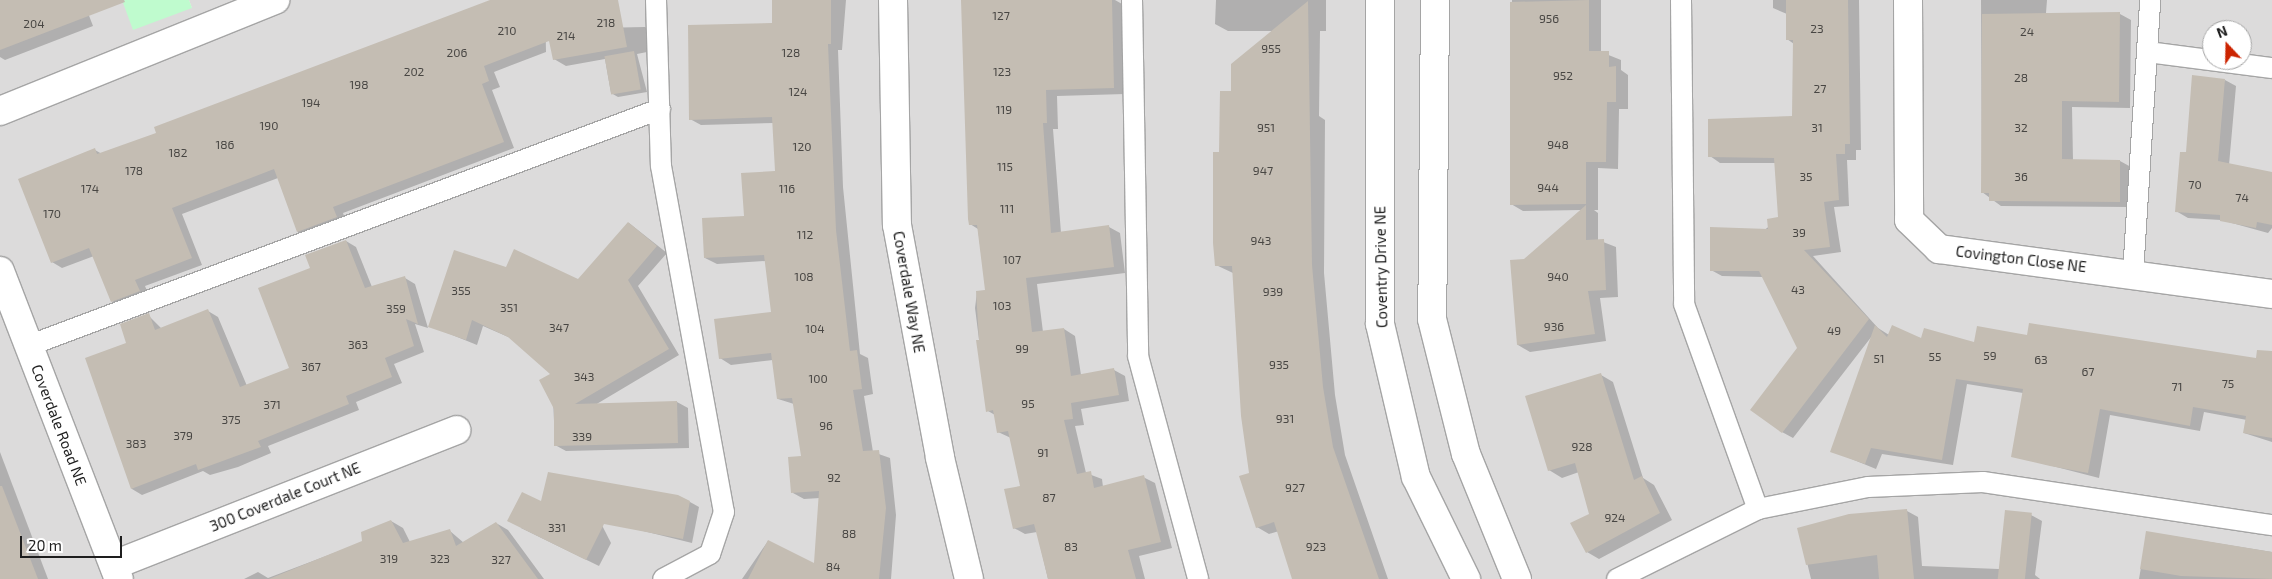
<!DOCTYPE html>
<style>
body{margin:0}
#map{position:relative;width:2272px;height:579px;overflow:hidden;background:#efeee4;font-family:"Exo 2",sans-serif}
div>[style]{position:absolute}
.residential>*{inset:0;background:#dcdbdb}
.park>*{inset:0;background:#bffbce}
.shadow>*{inset:0;background:#0003}
.building>*{inset:0;background:#c4bdb3;transform-origin:0 0}
.roads{filter:drop-shadow(1px 0 #a5a5a5) drop-shadow(-1px 0 #a5a5a5) drop-shadow(0 1px #a5a5a5) drop-shadow(0 -1px #a5a5a5)}
.service>*{height:20px;margin:-10px;padding:0 10px;transform-origin:10px;border-radius:10px;background:#fff}
.minor>*{height:28px;margin:-14px;padding:0 14px;transform-origin:14px;border-radius:14px;background:#fff}
.tertiary>*{height:28px;margin:-14px;padding:0 14px;transform-origin:14px;border-radius:14px;background:#fff}
span{translate:-50% -50%;white-space:nowrap;text-align:center;line-height:1.15;-webkit-text-stroke:4px #fff;paint-order:stroke}
.number-label{font-size:12px;color:#484643}
.number-label span{-webkit-text-stroke-width:0}
.street-label{font-size:15px;color:#1e1e1e}
.north{position:absolute;left:2202px;top:20px;width:50px;height:50px;box-sizing:border-box;background:#fff;border:1px solid #a5a5a5;border-radius:50%;rotate:339deg;font-size:14px;font-weight:700;line-height:20px;text-align:center;color:#1e1e1e}
.north::after{content:'';display:block;margin:auto;width:18px;height:22px;background:#cc2400;clip-path:polygon(50% 0,100% 100%,50% 72%,0 100%)}
.scale{position:absolute;left:20px;top:536px;width:102px;height:22px;box-sizing:border-box;border:2px solid #1e1e1e;border-top:0;padding-left:6px;font-size:15px;line-height:18px;white-space:nowrap;color:#1e1e1e;-webkit-text-stroke:4px #fff;paint-order:stroke}
</style>
<div id="map">
<div class="residential">
<div style="clip-path:polygon(evenodd,0 0,122px 0,192px 8px,189px 0,2272px 0,2272px 579px,0 579px,0 0,2212px 30px,2242px 30px,2242px 60px,2212px 60px,2212px 30px)"></div>
</div>
<div class="park">
<div style="clip-path:polygon(122px 0,189px 0,192px 8px,133px 30px)"></div>
</div>
<div class="shadow">
<div style="clip-path:polygon(0 0,83px 0,93px 26px,5px 60px,0 57px)"></div>
<div style="clip-path:polygon(493px 0,545px 0,546px 52px,494px 72px,500px 87px,492px 90px,514px 148px,343px 213px,347px 224px,309px 238px,298px 232px,278px 178px,182px 214px,202px 265px,145px 286px,150px 298px,123px 308px,112px 301px,94px 256px,62px 268px,52px 262px,95px 150px,102px 154px,158px 133px)"></div>
<div style="clip-path:polygon(773px 0,846px 0,842px 50px,838px 50px,843px 187px,860px 354px,868px 358px,873px 394px,864px 396px,873px 452px,890px 458px,896px 515px,891px 579px,742px 579px,768px 541px,815px 565px,820px 498px,804px 499px,793px 493px,803px 457px,794px 404px,778px 399px,773px 360px,731px 365px,720px 358px,772px 313px,766px 261px,717px 264px,705px 258px,745px 217px,776px 172px,774px 123px,701px 125px,690px 119px,773px 24px)"></div>
<div style="clip-path:polygon(963px 0,1115px 0,1122px 4px,1125px 94px,1057px 96px,1058px 129px,1053px 129px,1061px 233px,1109px 227px,1120px 233px,1125px 273px,1037px 284px,1043px 332px,1064px 329px,1075px 336px,1081px 375px,1114px 370px,1125px 376px,1129px 401px,1081px 409px,1084px 425px,1075px 426px,1086px 473px,1102px 479px,1103px 487px,1143px 477px,1155px 483px,1172px 548px,1139px 556px,1145px 579px,1048px 579px,1037px 532px,1025px 534px,1014px 528px,1022px 487px,1011px 438px,998px 432px,995px 415px,988px 411px,975px 308px,977px 292px,986px 291px,978px 229px,970px 224px)"></div>
<div style="clip-path:polygon(1216px 0,1326px 0,1326px 31px,1320px 31px,1319px 116px,1325px 120px,1324px 273px,1335px 395px,1345px 455px,1388px 579px,1294px 579px,1279px 531px,1269px 534px,1257px 527px,1233px 273px,1216px 265px,1221px 153px,1232px 92px,1273px 31px,1228px 31px,1215px 24px)"></div>
<div style="clip-path:polygon(1512px 0,1601px 0,1601px 52px,1621px 60px,1621px 70px,1628px 75px,1628px 109px,1619px 109px,1618px 169px,1598px 168px,1598px 210px,1594px 210px,1598px 213px,1598px 240px,1616px 247px,1618px 297px,1600px 298px,1606px 341px,1530px 352px,1518px 345px,1511px 262px,1525px 261px,1581px 210px,1523px 211px,1511px 204px)"></div>
<div style="clip-path:polygon(1773px 0,1859px 0,1861px 150px,1856px 150px,1856px 160px,1847px 160px,1849px 206px,1834px 207px,1841px 252px,1813px 256px,1878px 328px,1889px 335px,1975px 343px,2028px 336px,2030px 324px,2272px 362px,2272px 442px,2244px 433px,2247px 420px,2204px 412px,2200px 431px,2110px 415px,2099px 478px,2013px 456px,2023px 393px,1967px 384px,1953px 465px,1882px 454px,1876px 469px,1832px 451px,1872px 336px,1793px 438px,1782px 432px,1798px 348px,1763px 277px,1722px 276px,1711px 270px,1779px 219px,1775px 163px,1720px 163px,1710px 156px,1793px 117px,1794px 44px,1787px 39px,1787px 14px,1773px 8px)"></div>
<div style="clip-path:polygon(1981px 0,2047px 0,2046px 13px,2120px 14px,2131px 20px,2130px 108px,2072px 107px,2073px 160px,2120px 161px,2131px 167px,2130px 207px,2001px 206px,1982px 192px)"></div>
<div style="clip-path:polygon(645px 27px,657px 34px,657px 50px,637px 54px,647px 92px,618px 97px,611px 93px,605px 59px,566px 66px,554px 59px,548px 29px)"></div>
<div style="clip-path:polygon(2225px 80px,2236px 86px,2229px 165px,2272px 173px,2272px 228px,2268px 233px,2221px 220px,2188px 218px,2176px 211px,2187px 154px)"></div>
<div style="clip-path:polygon(629px 223px,667px 253px,638px 286px,679px 355px,595px 405px,677px 402px,688px 408px,689px 448px,566px 451px,555px 445px,552px 374px,513px 339px,483px 326px,477px 345px,430px 326px,506px 269px,579px 280px)"></div>
<div style="clip-path:polygon(346px 241px,356px 247px,372px 287px,405px 278px,415px 284px,428px 328px,415px 324px,424px 352px,394px 364px,402px 383px,356px 402px,359px 410px,268px 446px,271px 453px,238px 467px,210px 475px,203px 471px,142px 495px,132px 489px,128px 344px,148px 315px,162px 329px,208px 311px,218px 317px,247px 386px,291px 369px,311px 268px)"></div>
<div style="clip-path:polygon(1601px 375px,1613px 382px,1643px 478px,1654px 485px,1672px 520px,1599px 559px,1587px 552px,1591px 514px,1579px 472px,1562px 478px,1549px 470px)"></div>
<div style="clip-path:polygon(0 452px,48px 579px,0 579px)"></div>
<div style="clip-path:polygon(581px 484px,611px 543px,599px 566px,521px 528px)"></div>
<div style="clip-path:polygon(690px 502px,699px 507px,692px 543px,627px 527px)"></div>
<div style="clip-path:polygon(1907px 511px,1918px 517px,1922px 566px,1999px 569px,2031px 515px,2042px 521px,2035px 575px,2040px 579px,1811px 579px,1799px 529px)"></div>
<div style="clip-path:polygon(391px 521px,403px 528px,410px 542px,450px 531px,464px 543px,496px 523px,508px 530px,544px 579px,244px 579px,258px 572px,268px 578px,363px 542px)"></div>
<div style="clip-path:polygon(2147px 532px,2272px 552px,2272px 579px,2139px 579px)"></div>
</div>
<div class="building">
<div style="clip-path:polygon(0 0,124px 0,125px 2px,0 50px)"></div>
<div style="clip-path:polygon(490px 0,618px 0,627px 47px,553px 60px,549px 41px,484px 66px,489px 81px,482px 84px,504px 142px,333px 207px,337px 217px,297px 232px,274px 169px,172px 208px,192px 258px,135px 280px,140px 291px,111px 302px,89px 248px,51px 263px,18px 179px,95px 148px,97px 154px,156px 133px,154px 127px)"></div>
<div style="clip-path:polygon(772px 0,831px 0,831px 44px,828px 44px,836px 230px,850px 351px,857px 350px,862px 389px,853px 390px,863px 451px,879px 450px,886px 508px,879px 579px,748px 579px,768px 540px,814px 563px,819px 491px,791px 493px,788px 457px,801px 456px,792px 398px,777px 399px,771px 353px,719px 359px,714px 319px,771px 312px,764px 255px,704px 258px,702px 218px,744px 216px,741px 173px,775px 171px,772px 117px,689px 120px,688px 25px,772px 23px)"></div>
<div style="clip-path:polygon(961px 0,1112px 0,1114px 88px,1046px 90px,1047px 123px,1043px 123px,1051px 233px,1109px 225px,1114px 267px,1026px 278px,1032px 332px,1064px 328px,1071px 376px,1114px 368px,1119px 395px,1071px 403px,1073px 419px,1064px 420px,1077px 474px,1091px 471px,1094px 488px,1144px 475px,1161px 542px,1128px 550px,1136px 579px,1048px 579px,1034px 524px,1013px 529px,1004px 489px,1020px 486px,1008px 431px,997px 433px,993px 410px,986px 412px,976px 340px,979px 340px,976px 291px,985px 290px,977px 225px,969px 225px,968px 219px)"></div>
<div style="clip-path:polygon(1589px 0,1589px 51px,1609px 51px,1609px 67px,1616px 66px,1616px 102px,1607px 102px,1606px 162px,1586px 162px,1586px 204px,1510px 205px,1510px 2px)"></div>
<div style="clip-path:polygon(1786px 0,1848px 0,1850px 144px,1845px 144px,1845px 154px,1836px 154px,1839px 200px,1824px 202px,1830px 247px,1804px 250px,1869px 319px,1782px 433px,1750px 410px,1797px 348px,1759px 271px,1710px 271px,1710px 227px,1768px 229px,1767px 219px,1778px 217px,1774px 158px,1708px 157px,1708px 119px,1792px 116px,1793px 40px,1786px 40px)"></div>
<div style="clip-path:polygon(1308px 1px,1312px 265px,1323px 387px,1333px 447px,1379px 579px,1292px 579px,1274px 522px,1256px 528px,1239px 476px,1249px 473px,1241px 416px,1232px 266px,1215px 266px,1213px 243px,1213px 152px,1219px 152px,1220px 91px,1231px 91px,1231px 64px)"></div>
<div style="clip-path:polygon(2120px 12px,2119px 102px,2062px 101px,2062px 159px,2120px 160px,2120px 202px,1989px 201px,1989px 193px,1981px 193px,1982px 14px)"></div>
<div style="left:634px;top:51px;width:39px;height:30px;rotate:80deg"></div>
<div style="clip-path:polygon(2192px 75px,2225px 79px,2218px 161px,2272px 172px,2272px 225px,2257px 222px,2256px 228px,2220px 221px,2220px 215px,2175px 212px,2180px 152px,2186px 152px)"></div>
<div style="clip-path:polygon(1586px 205px,1586px 240px,1604px 239px,1606px 290px,1588px 291px,1595px 334px,1517px 345px,1510px 260px,1524px 259px)"></div>
<div style="clip-path:polygon(628px 222px,657px 246px,628px 280px,669px 349px,575px 404px,677px 401px,678px 443px,554px 446px,554px 409px,539px 380px,550px 374px,508px 337px,472px 320px,466px 340px,428px 327px,454px 250px,506px 267px,514px 249px,578px 279px)"></div>
<div style="clip-path:polygon(346px 240px,365px 288px,405px 276px,418px 324px,406px 319px,414px 346px,385px 358px,392px 377px,346px 396px,349px 404px,258px 441px,261px 447px,198px 470px,196px 464px,131px 489px,85px 358px,126px 343px,120px 324px,149px 313px,155px 330px,208px 309px,240px 387px,289px 368px,258px 288px,310px 268px,305px 255px)"></div>
<div style="clip-path:polygon(2029px 323px,2256px 358px,2257px 350px,2272px 351px,2272px 438px,2243px 433px,2246px 416px,2193px 407px,2190px 426px,2100px 409px,2088px 473px,2050px 466px,2011px 457px,2023px 389px,1956px 379px,1942px 460px,1871px 448px,1865px 464px,1830px 452px,1875px 325px,1887px 337px,1892px 325px,1921px 338px,1924px 328px,1974px 342px,1977px 326px,2027px 335px)"></div>
<div style="clip-path:polygon(1601px 373px,1634px 480px,1642px 476px,1660px 513px,1586px 553px,1570px 523px,1589px 514px,1575px 463px,1548px 471px,1525px 396px)"></div>
<div style="clip-path:polygon(548px 472px,678px 495px,690px 501px,683px 539px,604px 524px,586px 560px,507px 521px,522px 492px,541px 501px)"></div>
<div style="clip-path:polygon(0 486px,2px 486px,38px 579px,0 579px)"></div>
<div style="clip-path:polygon(1907px 509px,1914px 579px,1879px 579px,1877px 555px,1806px 565px,1797px 528px,1849px 514px)"></div>
<div style="left:2005px;top:510px;width:27px;height:70px;rotate:6deg"></div>
<div style="clip-path:polygon(391px 520px,403px 543px,450px 529px,456px 546px,496px 522px,538px 579px,269px 579px,362px 541px,361px 532px)"></div>
<div style="clip-path:polygon(2146px 531px,2272px 552px,2272px 579px,2181px 576px,2140px 569px)"></div>
</div>
<div class="roads">
<div class="service">
<div style="left:656px;top:0;width:166px;rotate:88.3deg"></div>
<div style="left:661px;top:166px;width:352px;rotate:79.7deg"></div>
<div style="left:724px;top:512px;width:44px;rotate:108.4deg"></div>
<div style="left:710px;top:554px;width:53px;rotate:152deg"></div>
<div style="left:1132px;top:0;width:356px;rotate:89deg"></div>
<div style="left:1138px;top:356px;width:231px;rotate:74.9deg"></div>
<div style="left:1681px;top:0;width:304px;rotate:89.4deg"></div>
<div style="left:1684px;top:304px;width:218px;rotate:70.2deg"></div>
<div style="left:2148px;top:52px;width:125px;rotate:7.4deg"></div>
<div style="left:2133px;top:274px;width:275px;rotate:-86.4deg"></div>
<div style="left:28px;top:346px;width:675px;rotate:-20.56deg"></div>
<div style="left:1617px;top:579px;width:157px;rotate:-26.4deg"></div>
<div style="left:1758px;top:509px;width:112px;rotate:-11.3deg"></div>
<div style="left:1868px;top:487px;width:115px;rotate:-2.5deg"></div>
<div style="left:1983px;top:482px;width:292px;rotate:8.5deg"></div>
</div>
<div class="minor">
<div style="left:893px;top:0;width:225px;rotate:89deg"></div>
<div style="left:897px;top:225px;width:237px;rotate:79.5deg"></div>
<div style="left:940px;top:458px;width:124px;rotate:76.5deg"></div>
<div style="left:1908px;top:0;width:220px;rotate:89.7deg"></div>
<div style="left:1909px;top:220px;width:42px;rotate:44deg"></div>
<div style="left:1939px;top:249px;width:336px;rotate:7.7deg"></div>
<div style="left:0;top:111px;width:297px;rotate:-22deg"></div>
<div style="left:0;top:271px;width:330px;rotate:68.9deg"></div>
<div style="left:114px;top:565px;width:368px;rotate:-21.5deg"></div>
</div>
<div class="tertiary">
<div style="left:1380px;top:0;width:324px;rotate:90deg"></div>
<div style="left:1380px;top:324px;width:157px;rotate:76.8deg"></div>
<div style="left:1416px;top:477px;width:114px;rotate:63.9deg"></div>
<div style="left:1435px;top:0;width:319px;rotate:90.5deg"></div>
<div style="left:1432px;top:319px;width:139px;rotate:75.9deg"></div>
<div style="left:1466px;top:454px;width:135px;rotate:67.8deg"></div>
</div>
</div>
<div class="number-label">
<span style="left:1001px;top:16px">127</span>
<span style="left:1549px;top:19px">956</span>
<span style="left:606px;top:23px">218</span>
<span style="left:34px;top:24px">204</span>
<span style="left:1817px;top:29px">23</span>
<span style="left:507px;top:31px">210</span>
<span style="left:2027px;top:32px">24</span>
<span style="left:566px;top:36px">214</span>
<span style="left:1271px;top:49px">955</span>
<span style="left:457px;top:53px">206</span>
<span style="left:791px;top:53px">128</span>
<span style="left:414px;top:72px">202</span>
<span style="left:1002px;top:72px">123</span>
<span style="left:1563px;top:76px">952</span>
<span style="left:2021px;top:78px">28</span>
<span style="left:359px;top:85px">198</span>
<span style="left:1820px;top:89px">27</span>
<span style="left:798px;top:92px">124</span>
<span style="left:311px;top:103px">194</span>
<span style="left:1004px;top:110px">119</span>
<span style="left:269px;top:126px">190</span>
<span style="left:1266px;top:128px">951</span>
<span style="left:1817px;top:128px">31</span>
<span style="left:2021px;top:128px">32</span>
<span style="left:225px;top:145px">186</span>
<span style="left:1558px;top:145px">948</span>
<span style="left:802px;top:147px">120</span>
<span style="left:178px;top:153px">182</span>
<span style="left:1005px;top:167px">115</span>
<span style="left:134px;top:171px">178</span>
<span style="left:1263px;top:171px">947</span>
<span style="left:1806px;top:177px">35</span>
<span style="left:2021px;top:177px">36</span>
<span style="left:2195px;top:185px">70</span>
<span style="left:1548px;top:188px">944</span>
<span style="left:90px;top:189px">174</span>
<span style="left:787px;top:189px">116</span>
<span style="left:2242px;top:198px">74</span>
<span style="left:1007px;top:209px">111</span>
<span style="left:52px;top:214px">170</span>
<span style="left:1799px;top:233px">39</span>
<span style="left:805px;top:235px">112</span>
<span style="left:1261px;top:241px">943</span>
<span style="left:1012px;top:260px">107</span>
<span style="left:804px;top:277px">108</span>
<span style="left:1558px;top:277px">940</span>
<span style="left:1798px;top:290px">43</span>
<span style="left:461px;top:291px">355</span>
<span style="left:1273px;top:292px">939</span>
<span style="left:1002px;top:306px">103</span>
<span style="left:509px;top:308px">351</span>
<span style="left:396px;top:309px">359</span>
<span style="left:1554px;top:327px">936</span>
<span style="left:559px;top:328px">347</span>
<span style="left:815px;top:329px">104</span>
<span style="left:1834px;top:331px">49</span>
<span style="left:358px;top:345px">363</span>
<span style="left:1022px;top:349px">99</span>
<span style="left:1990px;top:356px">59</span>
<span style="left:1935px;top:357px">55</span>
<span style="left:1879px;top:359px">51</span>
<span style="left:2041px;top:360px">63</span>
<span style="left:1279px;top:365px">935</span>
<span style="left:311px;top:367px">367</span>
<span style="left:2088px;top:372px">67</span>
<span style="left:584px;top:377px">343</span>
<span style="left:818px;top:379px">100</span>
<span style="left:2228px;top:384px">75</span>
<span style="left:2177px;top:387px">71</span>
<span style="left:1028px;top:404px">95</span>
<span style="left:272px;top:405px">371</span>
<span style="left:1285px;top:419px">931</span>
<span style="left:231px;top:420px">375</span>
<span style="left:826px;top:426px">96</span>
<span style="left:183px;top:436px">379</span>
<span style="left:582px;top:437px">339</span>
<span style="left:136px;top:444px">383</span>
<span style="left:1582px;top:447px">928</span>
<span style="left:1043px;top:453px">91</span>
<span style="left:834px;top:478px">92</span>
<span style="left:1295px;top:488px">927</span>
<span style="left:1049px;top:498px">87</span>
<span style="left:1615px;top:518px">924</span>
<span style="left:557px;top:528px">331</span>
<span style="left:849px;top:534px">88</span>
<span style="left:1071px;top:547px">83</span>
<span style="left:1316px;top:547px">923</span>
<span style="left:389px;top:559px">319</span>
<span style="left:440px;top:559px">323</span>
<span style="left:501px;top:560px">327</span>
<span style="left:833px;top:567px">84</span>
</div>
<div class="street-label">
<span style="left:2021px;top:259px;rotate:7deg">Covington Close NE</span>
<span style="left:1381px;top:267px;rotate:-91deg">Coventry Drive NE</span>
<span style="left:909px;top:292px;rotate:80deg">Coverdale Way NE</span>
<span style="left:59px;top:425px;rotate:69deg">Coverdale Road NE</span>
<span style="left:285px;top:497px;rotate:-22deg">300 Coverdale Court NE</span>
</div>
<div class="north">N</div>
<div class="scale">20 m</div>
</div>
